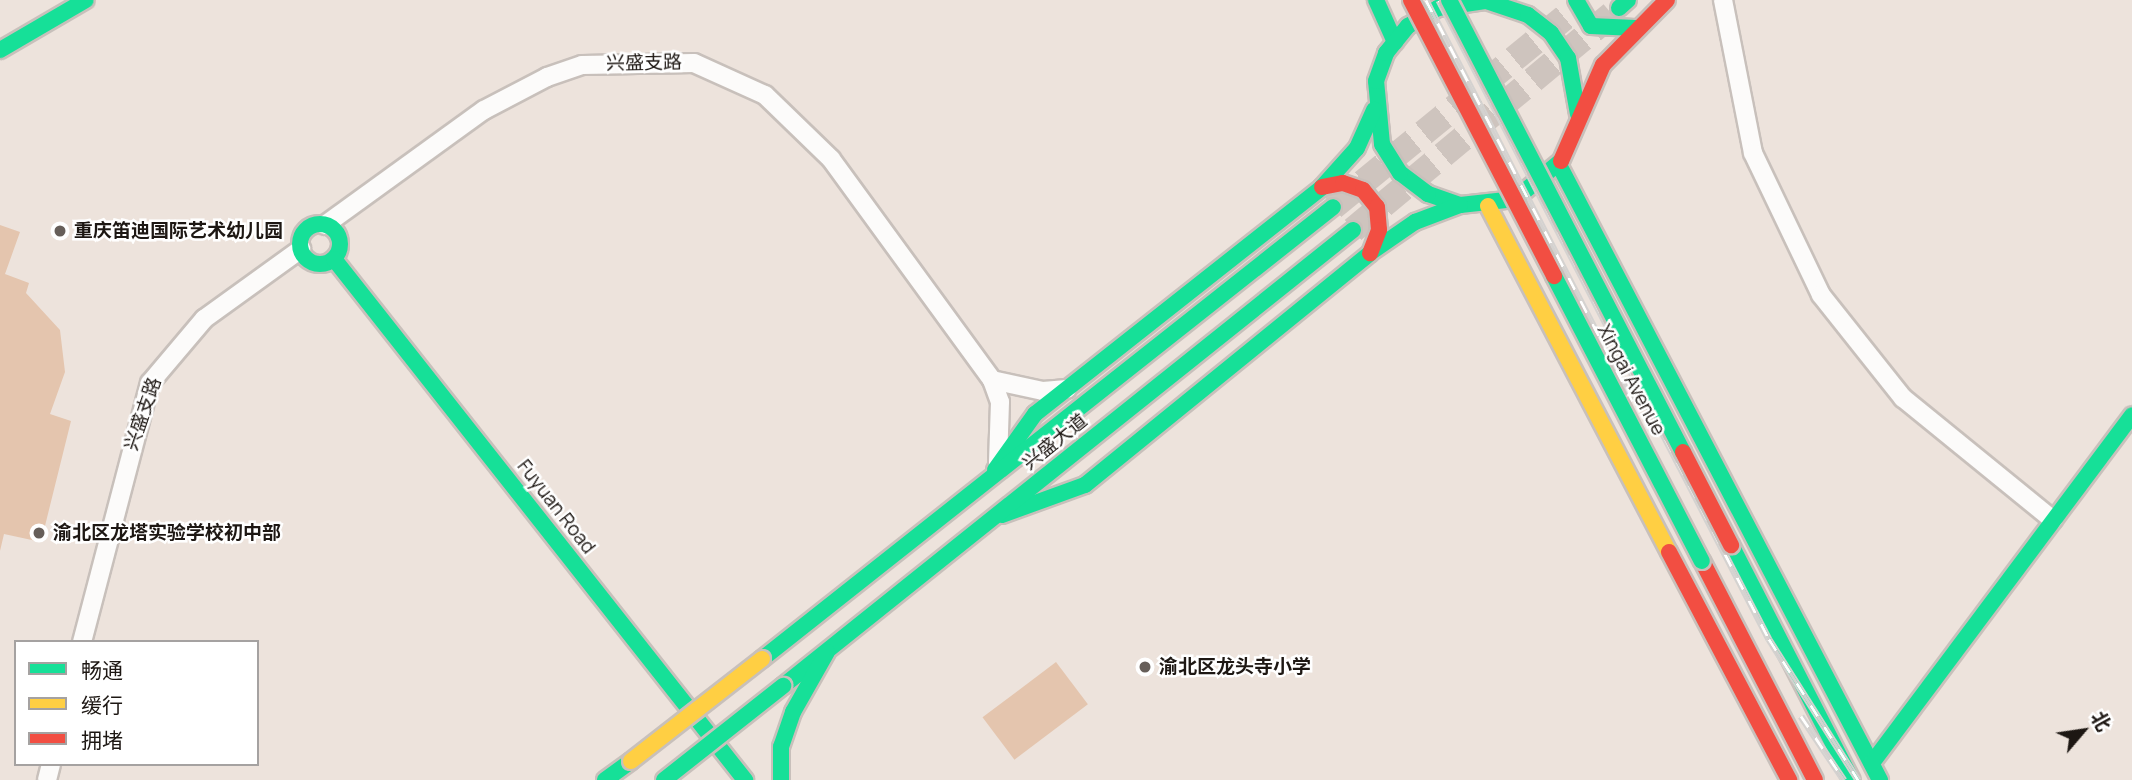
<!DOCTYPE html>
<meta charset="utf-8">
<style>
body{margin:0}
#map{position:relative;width:2132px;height:780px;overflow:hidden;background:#ede3dc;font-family:Manrope,"Noto Sans SC",sans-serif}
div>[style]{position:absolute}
.green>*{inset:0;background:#e4c5ae;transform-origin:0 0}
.primary-tunnel>*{height:26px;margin-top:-13px;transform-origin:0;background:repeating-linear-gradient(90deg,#cec4be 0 26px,transparent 0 39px)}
.roads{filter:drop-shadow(2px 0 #c8c0bb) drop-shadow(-2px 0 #c8c0bb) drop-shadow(0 2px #c8c0bb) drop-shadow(0 -2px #c8c0bb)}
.street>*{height:18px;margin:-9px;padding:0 9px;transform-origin:9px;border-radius:9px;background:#fcfbfa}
.fast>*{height:16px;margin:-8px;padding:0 8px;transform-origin:8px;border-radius:8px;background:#16e098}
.fast>.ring{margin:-8px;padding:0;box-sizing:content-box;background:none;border:16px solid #16e098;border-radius:50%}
.slow>*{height:16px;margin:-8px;padding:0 8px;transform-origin:8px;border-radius:8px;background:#ffcf43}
.jam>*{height:16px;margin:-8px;padding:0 8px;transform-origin:8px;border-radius:8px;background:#f24e42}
.rail>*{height:7px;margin-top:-3.5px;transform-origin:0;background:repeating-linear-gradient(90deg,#fff 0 13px,#d4d2d0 0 26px);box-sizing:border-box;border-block:2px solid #d4d2d0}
.bridges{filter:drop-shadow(2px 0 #c8c0bb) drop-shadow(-2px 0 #c8c0bb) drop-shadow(0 2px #c8c0bb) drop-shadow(0 -2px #c8c0bb)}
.fast-bridge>*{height:16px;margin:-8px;padding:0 8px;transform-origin:8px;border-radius:8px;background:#16e098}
.slow-bridge>*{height:16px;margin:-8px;padding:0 8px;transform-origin:8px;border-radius:8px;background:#ffcf43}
.jam-bridge>*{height:16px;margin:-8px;padding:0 8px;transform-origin:8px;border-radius:8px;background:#f24e42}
.dots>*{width:19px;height:19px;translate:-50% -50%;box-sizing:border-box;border:4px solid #fff;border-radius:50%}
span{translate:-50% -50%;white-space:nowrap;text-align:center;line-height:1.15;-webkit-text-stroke:5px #fff;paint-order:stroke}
.street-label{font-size:19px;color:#1d1713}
.poi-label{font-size:19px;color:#1d1713;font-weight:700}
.left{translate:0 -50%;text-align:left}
.legend{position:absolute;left:14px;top:640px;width:245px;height:126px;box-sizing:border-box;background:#fff;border:2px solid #a5a2a1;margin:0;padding:9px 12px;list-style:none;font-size:21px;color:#1d1713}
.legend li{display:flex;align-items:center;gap:14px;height:35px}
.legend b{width:35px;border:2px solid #a5a2a1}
.north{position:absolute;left:2048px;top:696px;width:70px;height:70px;-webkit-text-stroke:5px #fff;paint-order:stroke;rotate:61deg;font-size:19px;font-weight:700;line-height:28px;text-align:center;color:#1d1713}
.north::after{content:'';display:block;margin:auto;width:24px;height:32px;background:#1d1713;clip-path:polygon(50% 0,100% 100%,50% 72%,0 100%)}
</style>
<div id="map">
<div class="green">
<div style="clip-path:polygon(0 225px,20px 232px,5px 274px,29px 283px,26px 293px,60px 330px,65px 372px,50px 414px,71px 421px,41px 542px,4px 534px,0 551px)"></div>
<div style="left:1056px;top:662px;width:53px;height:92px;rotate:53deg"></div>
</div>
<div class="primary-tunnel">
<div style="left:1333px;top:207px;width:327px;rotate:-39.3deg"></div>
<div style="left:1353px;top:230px;width:337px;rotate:-39.8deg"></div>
</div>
<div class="roads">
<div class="street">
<div style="left:1723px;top:0;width:156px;rotate:78.9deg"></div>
<div style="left:1753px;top:153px;width:157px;rotate:64.4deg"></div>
<div style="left:1821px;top:295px;width:132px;rotate:51.5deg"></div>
<div style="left:1903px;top:398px;width:193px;rotate:39.1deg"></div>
<div style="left:325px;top:225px;width:196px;rotate:-35.9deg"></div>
<div style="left:484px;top:110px;width:71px;rotate:-27.6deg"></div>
<div style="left:547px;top:77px;width:37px;rotate:-19deg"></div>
<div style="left:582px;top:65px;width:112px;rotate:-1deg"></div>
<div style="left:694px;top:63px;width:78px;rotate:24.3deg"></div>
<div style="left:765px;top:95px;width:92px;rotate:44.1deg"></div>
<div style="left:831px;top:159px;width:273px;rotate:53.9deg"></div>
<div style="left:992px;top:380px;width:23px;rotate:70deg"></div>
<div style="left:1000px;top:402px;width:61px;rotate:91.9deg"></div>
<div style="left:992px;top:380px;width:52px;rotate:12.2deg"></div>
<div style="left:1043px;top:391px;width:24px;rotate:-5deg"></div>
<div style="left:82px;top:642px;width:268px;rotate:-75.3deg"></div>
<div style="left:150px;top:383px;width:84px;rotate:-49.8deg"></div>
<div style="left:204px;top:319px;width:120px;rotate:-35.8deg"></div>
<div style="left:47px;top:780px;width:16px;rotate:-76deg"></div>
</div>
<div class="fast">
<div style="left:1376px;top:0;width:46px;rotate:65.7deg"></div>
<div style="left:1576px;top:0;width:30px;rotate:60deg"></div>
<div style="left:1591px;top:26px;width:44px;rotate:2.6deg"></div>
<div style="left:1619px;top:8px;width:12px;rotate:-42deg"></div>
<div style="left:0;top:50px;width:99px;rotate:-30.2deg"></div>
<div style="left:1561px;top:161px;width:60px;rotate:140.4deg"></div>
<div style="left:1515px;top:199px;width:55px;rotate:173.8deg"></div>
<div style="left:1460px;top:205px;width:34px;rotate:-161deg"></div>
<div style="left:1428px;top:194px;width:35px;rotate:-143deg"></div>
<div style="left:1400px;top:173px;width:34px;rotate:-122deg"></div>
<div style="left:1382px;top:144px;width:63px;rotate:-95.4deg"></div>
<div style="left:1376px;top:81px;width:30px;rotate:-70deg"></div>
<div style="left:1386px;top:53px;width:35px;rotate:-51deg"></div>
<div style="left:1408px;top:26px;width:35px;rotate:-31deg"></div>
<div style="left:1438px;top:8px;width:49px;rotate:-8.3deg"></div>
<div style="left:1486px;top:1px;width:44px;rotate:18.4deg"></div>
<div style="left:1528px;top:15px;width:29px;rotate:38deg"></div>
<div style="left:1551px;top:33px;width:30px;rotate:56deg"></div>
<div style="left:1568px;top:58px;width:57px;rotate:79.9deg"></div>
<div style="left:1559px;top:165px;width:694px;rotate:62.44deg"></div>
<div class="ring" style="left:300px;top:224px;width:24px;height:24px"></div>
<div style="left:334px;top:259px;width:664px;rotate:51.73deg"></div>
<div style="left:995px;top:470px;width:69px;rotate:-54.5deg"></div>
<div style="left:1035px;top:414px;width:366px;rotate:-38.3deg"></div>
<div style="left:1322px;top:187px;width:52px;rotate:-48.1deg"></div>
<div style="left:1357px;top:148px;width:42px;rotate:-65.9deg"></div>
<div style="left:1002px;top:515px;width:88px;rotate:-19.9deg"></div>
<div style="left:1085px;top:485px;width:367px;rotate:-39.1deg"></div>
<div style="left:1370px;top:253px;width:55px;rotate:-34.6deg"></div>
<div style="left:1415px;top:222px;width:48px;rotate:-20.7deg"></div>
<div style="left:1731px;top:545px;width:264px;rotate:62.8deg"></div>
<div style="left:762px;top:659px;width:728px;rotate:-38.36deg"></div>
<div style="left:783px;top:686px;width:730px;rotate:-38.66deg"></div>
<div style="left:1872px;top:763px;width:434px;rotate:-53.2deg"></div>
<div style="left:605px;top:780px;width:32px;rotate:-36deg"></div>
<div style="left:781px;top:780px;width:33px;rotate:-90deg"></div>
<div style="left:781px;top:747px;width:37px;rotate:-71deg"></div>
<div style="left:793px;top:712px;width:69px;rotate:-60.5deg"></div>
</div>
<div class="slow">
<div style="left:1488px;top:206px;width:390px;rotate:62.4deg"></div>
</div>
<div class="jam">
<div style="left:1561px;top:161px;width:105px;rotate:-66.4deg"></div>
<div style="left:1603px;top:65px;width:91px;rotate:-45.4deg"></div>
<div style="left:1322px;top:187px;width:21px;rotate:-11deg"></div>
<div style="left:1343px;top:183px;width:21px;rotate:19deg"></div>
<div style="left:1363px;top:190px;width:22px;rotate:51deg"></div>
<div style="left:1377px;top:207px;width:23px;rotate:85deg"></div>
<div style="left:1379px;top:230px;width:25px;rotate:111deg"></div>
<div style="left:1669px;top:552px;width:258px;rotate:62.2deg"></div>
<div style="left:1702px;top:561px;width:246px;rotate:62.7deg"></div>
</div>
</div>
<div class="rail">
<div style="left:1426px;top:0;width:451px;rotate:62.8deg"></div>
<div style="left:1439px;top:0;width:719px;rotate:62.69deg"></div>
<div style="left:1769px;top:639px;width:167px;rotate:57.7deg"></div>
<div style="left:1801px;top:716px;width:77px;rotate:56.1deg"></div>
</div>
<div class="bridges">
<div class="fast-bridge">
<div style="left:1449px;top:0;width:509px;rotate:62.63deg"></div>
<div style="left:1554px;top:276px;width:321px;rotate:62.6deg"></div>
<div style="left:664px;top:780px;width:152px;rotate:-38.3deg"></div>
</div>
<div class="slow-bridge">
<div style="left:631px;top:761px;width:166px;rotate:-37.9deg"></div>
</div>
<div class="jam-bridge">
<div style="left:1411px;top:0;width:311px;rotate:62.6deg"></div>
<div style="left:1683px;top:452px;width:105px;rotate:62.7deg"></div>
</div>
</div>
<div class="dots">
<div style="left:60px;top:231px;background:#665e59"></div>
<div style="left:39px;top:533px;background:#665e59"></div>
<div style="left:1145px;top:667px;background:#665e59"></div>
</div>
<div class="street-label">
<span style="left:644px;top:63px;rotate:-1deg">兴盛支路</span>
<span style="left:1631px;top:380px;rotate:62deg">Xingai Avenue</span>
<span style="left:143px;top:414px;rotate:-71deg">兴盛支路</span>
<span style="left:1055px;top:442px;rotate:-39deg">兴盛大道</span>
<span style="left:556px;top:507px;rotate:52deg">Fuyuan Road</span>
</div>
<div class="poi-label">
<span class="left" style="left:74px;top:231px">重庆笛迪国际艺术幼儿园</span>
<span class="left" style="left:53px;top:533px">渝北区龙塔实验学校初中部</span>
<span class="left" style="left:1159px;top:667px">渝北区龙头寺小学</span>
</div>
<ul class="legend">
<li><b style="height:9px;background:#16e098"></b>畅通</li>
<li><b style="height:9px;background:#ffcf43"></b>缓行</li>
<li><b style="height:9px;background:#f24e42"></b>拥堵</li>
</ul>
<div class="north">北</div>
</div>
